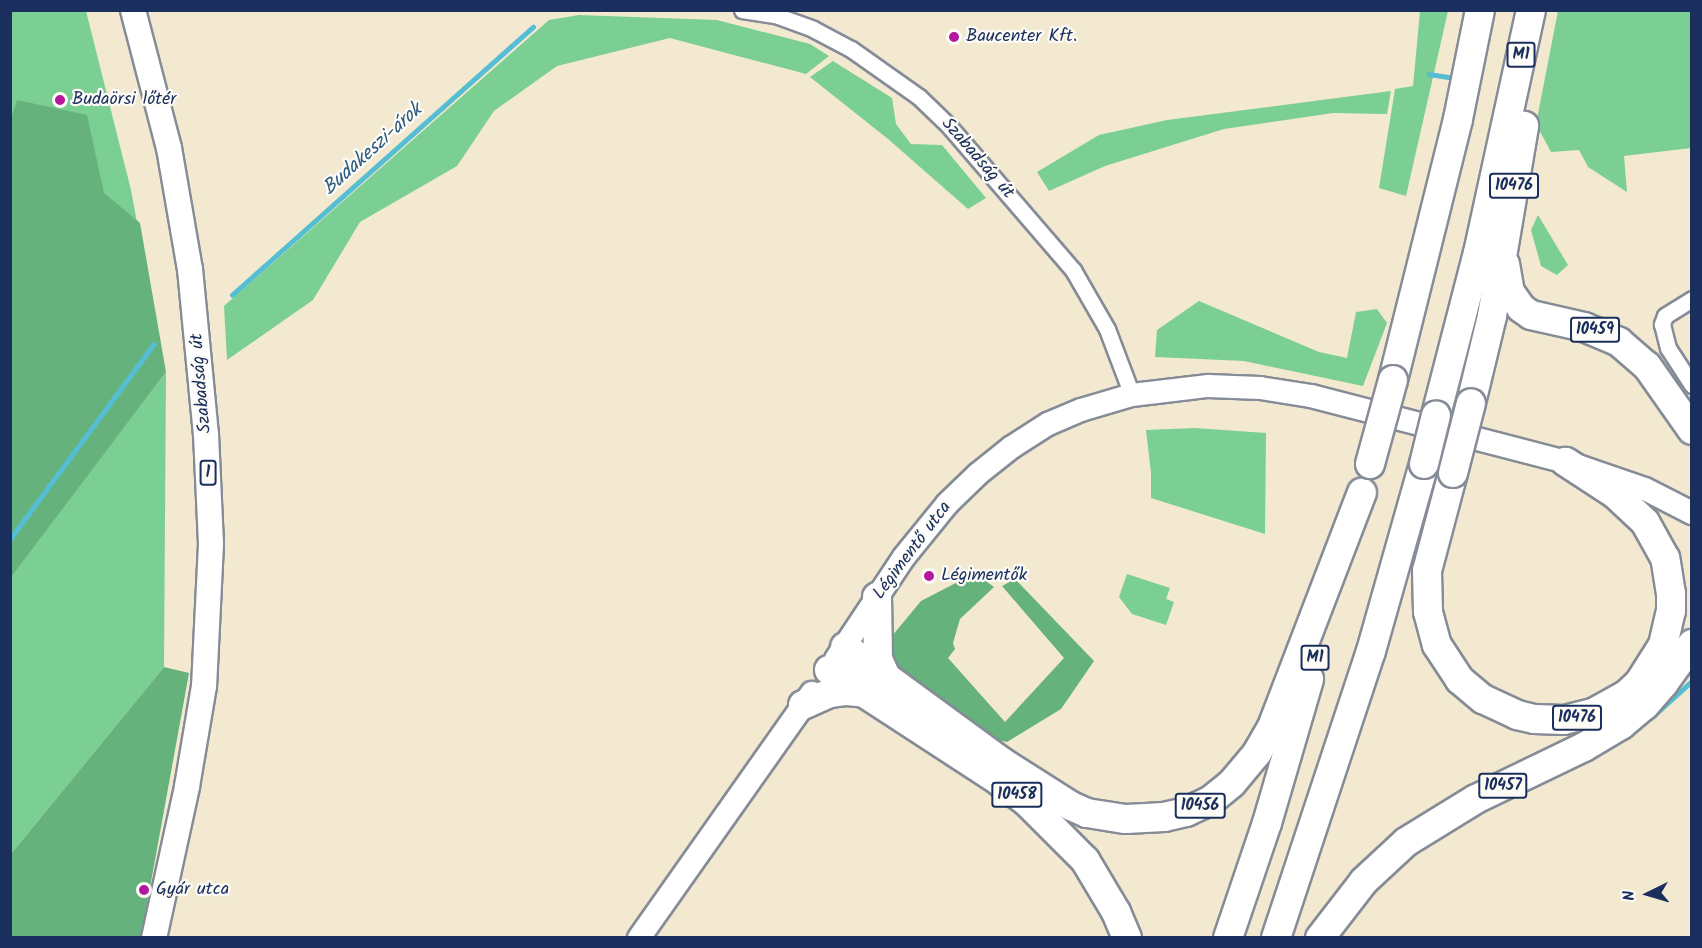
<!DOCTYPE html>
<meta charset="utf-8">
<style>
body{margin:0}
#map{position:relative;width:1702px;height:948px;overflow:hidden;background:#f2e9d0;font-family:Kalam,sans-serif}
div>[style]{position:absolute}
.green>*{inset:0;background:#7ccf92}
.forest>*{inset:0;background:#65b27c}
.stream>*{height:4.5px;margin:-2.25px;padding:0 2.25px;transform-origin:2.25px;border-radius:2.25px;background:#56bed2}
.roads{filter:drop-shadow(2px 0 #868c97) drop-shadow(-2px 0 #868c97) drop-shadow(0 2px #868c97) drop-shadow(0 -2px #868c97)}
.minor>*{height:15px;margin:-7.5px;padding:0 7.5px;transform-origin:7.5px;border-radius:7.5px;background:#fff}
.secondary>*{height:22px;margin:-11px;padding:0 11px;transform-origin:11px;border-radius:11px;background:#fff}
.primary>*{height:24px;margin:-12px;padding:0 12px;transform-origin:12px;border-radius:12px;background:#fff}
.motorway>*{height:28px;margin:-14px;padding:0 14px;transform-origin:14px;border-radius:14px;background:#fff}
.bridges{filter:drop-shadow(2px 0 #868c97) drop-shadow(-2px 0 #868c97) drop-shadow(0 2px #868c97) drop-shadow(0 -2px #868c97)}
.motorway-bridge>*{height:28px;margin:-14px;padding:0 14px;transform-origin:14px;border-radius:14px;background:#fff}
.dots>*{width:16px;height:16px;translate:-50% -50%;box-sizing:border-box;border:3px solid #fdfcf7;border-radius:50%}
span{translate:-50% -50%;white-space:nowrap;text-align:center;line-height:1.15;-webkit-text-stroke:4.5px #fdfcf7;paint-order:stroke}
.shield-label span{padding:2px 4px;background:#fdfcf7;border:2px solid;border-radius:4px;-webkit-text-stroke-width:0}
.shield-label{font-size:16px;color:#1b2f5e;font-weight:700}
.poi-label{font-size:18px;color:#1b2f5e}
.left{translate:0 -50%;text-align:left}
.street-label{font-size:18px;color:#1b2f5e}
.water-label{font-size:20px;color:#2d5a81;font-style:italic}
.frame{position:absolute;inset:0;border:12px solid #1b2f5e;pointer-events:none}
.north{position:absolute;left:1618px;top:864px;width:60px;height:60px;-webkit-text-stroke:4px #fdfcf7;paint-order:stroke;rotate:265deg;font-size:16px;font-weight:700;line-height:24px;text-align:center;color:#1b2f5e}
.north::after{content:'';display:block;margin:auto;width:21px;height:27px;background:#1b2f5e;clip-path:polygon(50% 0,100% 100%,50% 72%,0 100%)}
</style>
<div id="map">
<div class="green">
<div style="clip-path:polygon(11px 11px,86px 11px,131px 190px,143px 255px,11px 209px)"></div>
<div style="clip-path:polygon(1420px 11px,1448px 11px,1406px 196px,1379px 188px,1395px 89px,1413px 86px)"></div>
<div style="clip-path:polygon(1558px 11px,1691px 11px,1691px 148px,1624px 156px,1627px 192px,1588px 167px,1579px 150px,1551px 152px,1536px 124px)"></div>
<div style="clip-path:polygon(579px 15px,717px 20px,810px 44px,829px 56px,806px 74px,670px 38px,557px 66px,494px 111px,457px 166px,360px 222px,313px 300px,227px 360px,224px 306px,549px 20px)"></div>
<div style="clip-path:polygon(833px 61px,892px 98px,896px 124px,911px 144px,942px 145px,986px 198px,968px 209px,888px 139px,810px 77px)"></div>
<div style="clip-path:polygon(1391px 91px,1387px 114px,1333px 113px,1224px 129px,1105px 166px,1049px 191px,1037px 172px,1099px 135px,1167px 120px)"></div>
<div style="clip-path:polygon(1538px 215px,1568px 265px,1557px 275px,1541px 266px,1531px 230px)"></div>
<div style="clip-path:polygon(1199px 301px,1319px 352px,1347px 358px,1356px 312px,1377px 309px,1387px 323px,1363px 386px,1244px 361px,1155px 357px,1157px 330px)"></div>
<div style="clip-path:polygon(166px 372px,164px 667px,11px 854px,10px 577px)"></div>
<div style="clip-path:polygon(1195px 428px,1266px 433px,1265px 534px,1151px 498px,1151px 473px,1146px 430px)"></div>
<div style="clip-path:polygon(1127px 574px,1170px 588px,1166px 599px,1174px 602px,1166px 625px,1132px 614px,1119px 597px)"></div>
</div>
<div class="forest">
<div style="clip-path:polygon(17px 100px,87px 115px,104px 193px,140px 223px,166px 372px,11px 577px,10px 122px)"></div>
<div style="clip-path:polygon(975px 573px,994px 587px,960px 619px,953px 643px,955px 649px,948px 658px,1005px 722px,1064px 658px,1002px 586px,1015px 579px,1094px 661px,1061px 709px,1007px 742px,988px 738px,899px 670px,891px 655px,892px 636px,921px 601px)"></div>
<div style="clip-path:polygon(164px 667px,189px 673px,141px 937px,11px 938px,11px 854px)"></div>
</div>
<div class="stream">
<div style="left:1429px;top:74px;width:19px;rotate:9deg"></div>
<div style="left:232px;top:295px;width:403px;rotate:-41.7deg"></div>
<div style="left:10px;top:539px;width:242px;rotate:-53.6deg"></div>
<div style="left:1651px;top:718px;width:55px;rotate:-42.1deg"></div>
</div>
<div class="roads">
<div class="minor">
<div style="left:742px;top:10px;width:36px;rotate:9deg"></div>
<div style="left:778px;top:16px;width:37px;rotate:20deg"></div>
<div style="left:813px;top:29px;width:43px;rotate:27.8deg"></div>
<div style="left:851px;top:49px;width:83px;rotate:35.2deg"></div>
<div style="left:919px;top:97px;width:42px;rotate:44deg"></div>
<div style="left:949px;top:126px;width:190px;rotate:49.3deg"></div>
<div style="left:1073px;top:270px;width:68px;rotate:60deg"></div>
<div style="left:1107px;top:329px;width:71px;rotate:69.3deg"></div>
<div style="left:1692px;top:299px;width:32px;rotate:148deg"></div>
<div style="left:1665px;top:316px;width:9px;rotate:111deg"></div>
<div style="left:1662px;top:324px;width:25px;rotate:76deg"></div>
<div style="left:1668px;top:348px;width:44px;rotate:57deg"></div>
</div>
<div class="secondary">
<div style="left:836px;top:659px;width:123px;rotate:-56.3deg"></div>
<div style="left:904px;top:557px;width:68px;rotate:-50.9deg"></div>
<div style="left:947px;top:504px;width:43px;rotate:-44.1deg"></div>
<div style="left:978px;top:474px;width:43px;rotate:-38.5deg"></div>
<div style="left:1012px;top:447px;width:43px;rotate:-32.6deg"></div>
<div style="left:1048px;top:424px;width:36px;rotate:-23deg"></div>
<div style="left:1081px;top:410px;width:53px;rotate:-16.4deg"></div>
<div style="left:1132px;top:395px;width:77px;rotate:-6.8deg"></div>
<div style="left:1208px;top:386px;width:52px;rotate:2.2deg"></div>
<div style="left:1260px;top:388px;width:52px;rotate:8.9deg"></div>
<div style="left:1311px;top:396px;width:263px;rotate:14.5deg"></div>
<div style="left:1566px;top:462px;width:83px;rotate:18.9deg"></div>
<div style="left:1645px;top:489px;width:53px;rotate:27.1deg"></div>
<div style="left:639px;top:938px;width:300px;rotate:-54.8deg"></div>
</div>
<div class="primary">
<div style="left:133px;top:10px;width:143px;rotate:75.4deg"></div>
<div style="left:169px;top:148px;width:123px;rotate:80.2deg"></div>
<div style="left:190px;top:269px;width:166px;rotate:84.5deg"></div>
<div style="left:206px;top:434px;width:110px;rotate:87.4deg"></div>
<div style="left:211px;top:544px;width:142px;rotate:92.8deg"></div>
<div style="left:204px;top:686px;width:102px;rotate:99.6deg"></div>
<div style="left:187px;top:787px;width:155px;rotate:102.3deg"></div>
</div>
<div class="motorway">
<div style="left:1505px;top:264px;width:28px;rotate:80deg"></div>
<div style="left:1510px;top:292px;width:19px;rotate:55deg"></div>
<div style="left:1521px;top:308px;width:12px;rotate:35deg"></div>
<div style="left:1531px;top:315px;width:54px;rotate:12.8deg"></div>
<div style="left:1584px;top:327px;width:38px;rotate:23deg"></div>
<div style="left:1619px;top:342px;width:37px;rotate:41deg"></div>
<div style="left:1647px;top:366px;width:78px;rotate:54.9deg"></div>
<div style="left:1393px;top:380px;width:269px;rotate:-76deg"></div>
<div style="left:1458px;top:119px;width:111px;rotate:-78.6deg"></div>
<div style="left:1471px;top:403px;width:89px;rotate:-76.4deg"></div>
<div style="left:1492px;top:316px;width:193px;rotate:-80.4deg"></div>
<div style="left:1436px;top:415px;width:167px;rotate:-75.5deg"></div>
<div style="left:1478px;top:253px;width:249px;rotate:-77.7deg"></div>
<div style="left:1453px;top:473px;width:101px;rotate:104.9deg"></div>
<div style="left:1427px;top:571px;width:41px;rotate:88.6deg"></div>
<div style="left:1428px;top:612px;width:34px;rotate:75deg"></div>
<div style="left:1437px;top:645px;width:42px;rotate:56.7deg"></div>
<div style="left:1460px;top:680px;width:30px;rotate:40deg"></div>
<div style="left:1483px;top:699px;width:38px;rotate:25deg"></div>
<div style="left:1517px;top:715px;width:17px;rotate:13deg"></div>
<div style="left:1534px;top:719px;width:30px;rotate:2deg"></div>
<div style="left:1564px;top:720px;width:32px;rotate:-14deg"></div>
<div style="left:1595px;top:712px;width:35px;rotate:-29deg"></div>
<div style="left:1626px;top:695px;width:18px;rotate:-43deg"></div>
<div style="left:1639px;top:683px;width:45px;rotate:-57.7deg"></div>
<div style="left:1663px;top:645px;width:35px;rotate:-77deg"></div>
<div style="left:1671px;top:611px;width:17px;rotate:-90deg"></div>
<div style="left:1671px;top:594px;width:36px;rotate:-99deg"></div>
<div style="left:1665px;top:558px;width:41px;rotate:-119.1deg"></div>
<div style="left:1645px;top:522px;width:41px;rotate:-137deg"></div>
<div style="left:1615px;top:494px;width:59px;rotate:-146.9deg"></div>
<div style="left:877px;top:597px;width:62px;rotate:89.1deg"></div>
<div style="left:878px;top:659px;width:17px;rotate:66deg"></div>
<div style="left:845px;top:647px;width:195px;rotate:36.2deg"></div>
<div style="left:1002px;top:762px;width:82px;rotate:32.5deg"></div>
<div style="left:1071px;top:806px;width:17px;rotate:24deg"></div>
<div style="left:1087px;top:813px;width:39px;rotate:9deg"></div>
<div style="left:1126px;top:819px;width:38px;rotate:-3deg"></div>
<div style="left:1164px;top:817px;width:23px;rotate:-13deg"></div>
<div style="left:1186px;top:812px;width:26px;rotate:-25deg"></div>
<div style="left:1210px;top:801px;width:28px;rotate:-39deg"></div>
<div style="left:1232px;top:783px;width:39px;rotate:-50deg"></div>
<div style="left:1257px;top:753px;width:30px;rotate:-60deg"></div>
<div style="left:1272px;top:727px;width:251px;rotate:-69deg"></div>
<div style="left:829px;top:670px;width:203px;rotate:33.1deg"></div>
<div style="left:999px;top:781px;width:36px;rotate:37deg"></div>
<div style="left:1028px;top:803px;width:81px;rotate:45deg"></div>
<div style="left:1085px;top:860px;width:61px;rotate:59.2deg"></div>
<div style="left:1116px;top:912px;width:28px;rotate:67deg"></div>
<div style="left:803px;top:705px;width:30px;rotate:-24deg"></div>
<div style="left:830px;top:693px;width:17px;rotate:-7deg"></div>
<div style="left:847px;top:691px;width:18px;rotate:6deg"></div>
<div style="left:1228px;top:938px;width:121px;rotate:-71.3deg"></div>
<div style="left:1267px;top:823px;width:150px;rotate:-73.7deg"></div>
<div style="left:1276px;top:938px;width:302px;rotate:-71.7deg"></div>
<div style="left:1371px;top:651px;width:194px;rotate:-74.2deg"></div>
<div style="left:1320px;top:938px;width:72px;rotate:-52.3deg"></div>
<div style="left:1364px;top:881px;width:57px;rotate:-42.9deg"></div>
<div style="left:1406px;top:842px;width:82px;rotate:-31.6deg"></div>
<div style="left:1476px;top:799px;width:120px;rotate:-25.7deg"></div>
<div style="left:1584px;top:747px;width:43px;rotate:-30.7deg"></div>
<div style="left:1621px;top:725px;width:31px;rotate:-40deg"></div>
<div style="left:1645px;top:705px;width:29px;rotate:-49deg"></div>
<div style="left:1664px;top:683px;width:48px;rotate:-54.3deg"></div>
</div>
</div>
<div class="bridges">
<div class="motorway-bridge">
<div style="left:1370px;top:464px;width:87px;rotate:-74.7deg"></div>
<div style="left:1424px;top:464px;width:50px;rotate:-76.2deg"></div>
<div style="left:1453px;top:473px;width:72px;rotate:-75.6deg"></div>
</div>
</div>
<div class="dots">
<div style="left:954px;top:37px;background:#b5179e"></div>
<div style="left:60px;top:100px;background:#b5179e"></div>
<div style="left:929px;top:576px;background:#b5179e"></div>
<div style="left:144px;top:890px;background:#b5179e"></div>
</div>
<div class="shield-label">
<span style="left:1521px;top:55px">M1</span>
<span style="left:1514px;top:186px">10476</span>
<span style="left:1595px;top:330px">10459</span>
<span style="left:208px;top:473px">1</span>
<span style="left:1315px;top:658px">M1</span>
<span style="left:1577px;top:718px">10476</span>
<span style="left:1503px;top:786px">10457</span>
<span style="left:1017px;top:795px">10458</span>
<span style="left:1200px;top:806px">10456</span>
</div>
<div class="poi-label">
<span class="left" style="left:966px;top:37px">Baucenter Kft.</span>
<span class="left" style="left:72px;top:100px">Budaörsi lőtér</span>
<span class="left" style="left:941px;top:576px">Légimentők</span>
<span class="left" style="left:156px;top:890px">Gyár utca</span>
</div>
<div class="street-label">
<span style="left:977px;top:159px;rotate:49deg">Szabadság út</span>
<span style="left:202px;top:383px;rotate:-95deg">Szabadság út</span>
<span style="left:913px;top:551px;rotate:-53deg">Légimentő utca</span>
</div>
<div class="water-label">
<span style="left:373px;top:150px;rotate:-42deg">Budakeszi-árok</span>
</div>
<div class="frame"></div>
<div class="north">N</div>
</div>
